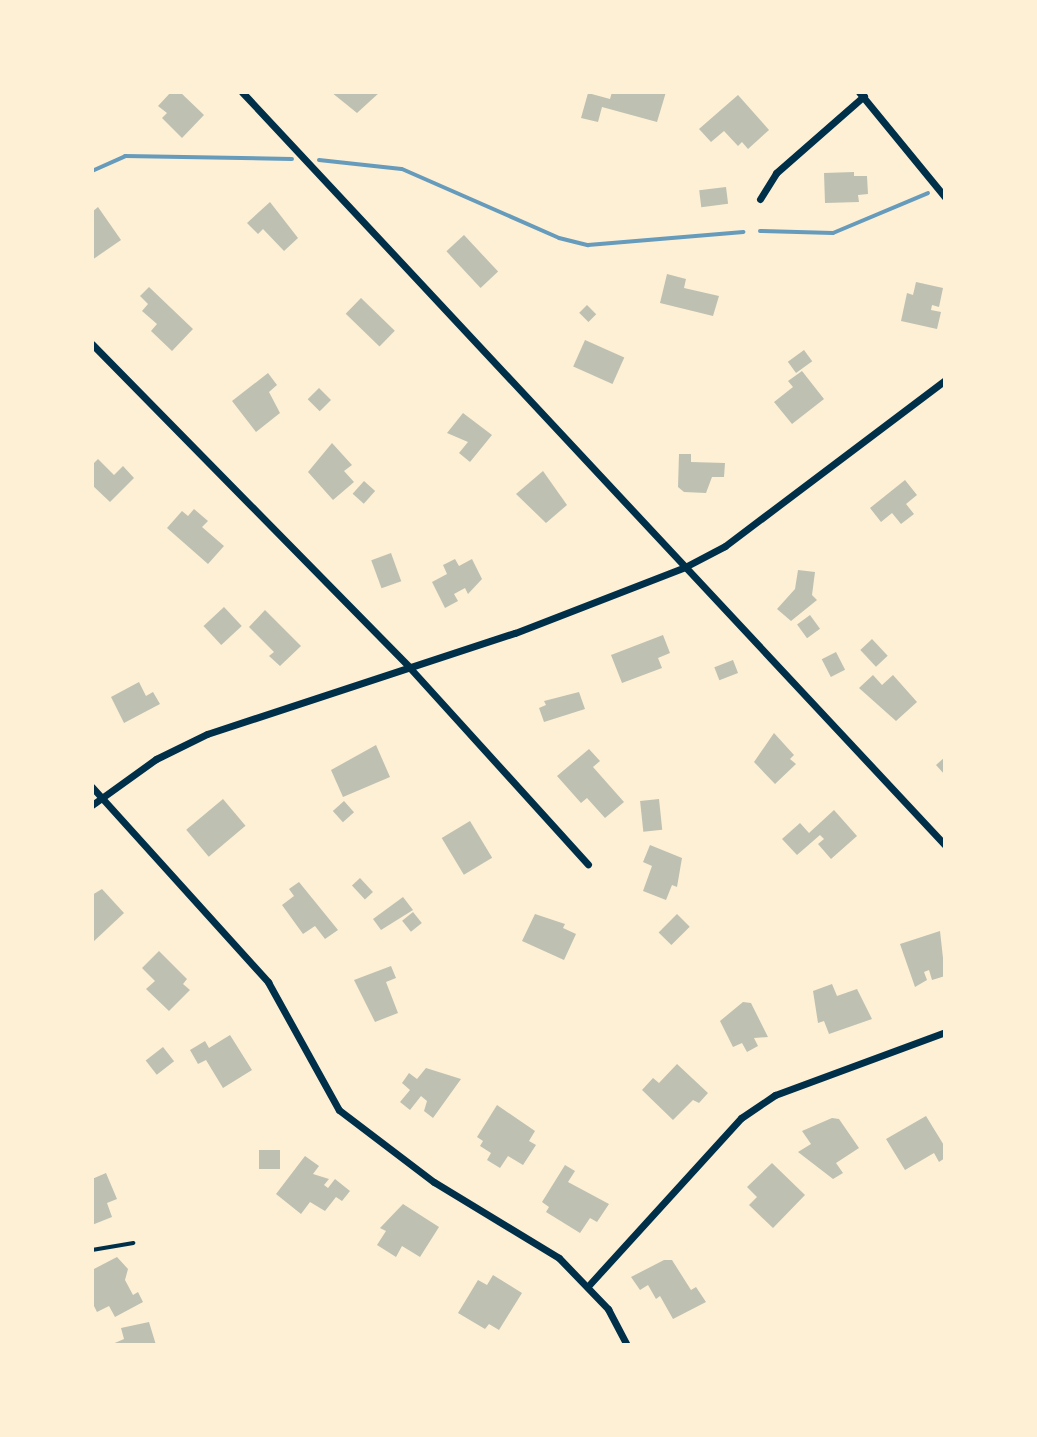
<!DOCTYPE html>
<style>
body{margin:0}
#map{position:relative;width:1037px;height:1437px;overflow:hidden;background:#fdf0d5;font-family:Bitter,serif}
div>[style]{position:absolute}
.stream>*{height:4px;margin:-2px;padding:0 2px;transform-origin:2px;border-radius:2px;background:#669bbc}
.building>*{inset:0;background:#bec0b2;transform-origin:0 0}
.service>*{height:4px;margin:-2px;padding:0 2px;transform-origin:2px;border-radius:2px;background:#003049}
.minor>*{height:7px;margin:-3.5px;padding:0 3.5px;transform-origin:3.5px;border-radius:3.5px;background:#003049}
span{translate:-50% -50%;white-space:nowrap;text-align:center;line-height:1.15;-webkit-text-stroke:7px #fdf0d5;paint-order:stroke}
.frame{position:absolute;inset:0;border:94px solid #fdf0d5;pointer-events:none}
</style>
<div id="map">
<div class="stream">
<div style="left:319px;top:160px;width:83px;rotate:6.2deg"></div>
<div style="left:402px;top:169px;width:171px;rotate:23.7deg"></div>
<div style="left:559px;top:238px;width:30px;rotate:14deg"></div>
<div style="left:588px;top:245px;width:156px;rotate:-4.8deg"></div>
<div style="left:92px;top:171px;width:36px;rotate:-24deg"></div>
<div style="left:125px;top:156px;width:167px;rotate:1deg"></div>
<div style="left:760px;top:231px;width:73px;rotate:1.6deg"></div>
<div style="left:833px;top:233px;width:103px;rotate:-22.8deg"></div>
</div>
<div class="building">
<div style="clip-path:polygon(171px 92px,180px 92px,204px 115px,182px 138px,162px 118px,167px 113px,158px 106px)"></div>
<div style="clip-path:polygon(331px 92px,380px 92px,357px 113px)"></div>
<div style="clip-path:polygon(612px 92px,666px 92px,657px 122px,602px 107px,598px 122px,581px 118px,588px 93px,610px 99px)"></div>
<div style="clip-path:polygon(738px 95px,769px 130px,748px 149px,742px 142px,738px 146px,724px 131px,711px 142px,699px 129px)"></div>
<div style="clip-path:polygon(854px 172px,854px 176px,867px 176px,868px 194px,858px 195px,859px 202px,825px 203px,824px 173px)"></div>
<div style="left:726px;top:187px;width:17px;height:27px;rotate:83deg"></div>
<div style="clip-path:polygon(270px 202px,298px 238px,284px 251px,263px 229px,258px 234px,247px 223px)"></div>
<div style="clip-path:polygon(98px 207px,121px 240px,92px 260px,92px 212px)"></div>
<div style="left:464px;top:235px;width:50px;height:24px;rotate:47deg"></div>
<div style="clip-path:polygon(667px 274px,686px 279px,684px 288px,719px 296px,713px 316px,660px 303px)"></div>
<div style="clip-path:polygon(916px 282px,943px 288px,939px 307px,932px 305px,931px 310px,941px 312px,937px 329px,901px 321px,907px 293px,913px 295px)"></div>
<div style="clip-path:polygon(149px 287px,193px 329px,172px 351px,151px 331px,157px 324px,142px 311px,148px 304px,140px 296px)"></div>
<div style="left:361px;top:298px;width:47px;height:22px;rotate:44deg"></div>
<div style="left:587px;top:305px;width:13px;height:11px;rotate:45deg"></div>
<div style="left:585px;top:340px;width:43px;height:29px;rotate:24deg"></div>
<div style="left:804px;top:350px;width:14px;height:20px;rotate:54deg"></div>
<div style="clip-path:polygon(802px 371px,824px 399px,792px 424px,774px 402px,793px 387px,788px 381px)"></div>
<div style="clip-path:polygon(268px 373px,277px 385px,269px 392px,280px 413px,256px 432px,232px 401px)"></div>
<div style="left:319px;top:388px;width:17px;height:16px;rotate:45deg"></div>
<div style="clip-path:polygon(463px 413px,492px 435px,470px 462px,459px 453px,468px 442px,447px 433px)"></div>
<div style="clip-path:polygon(332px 443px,352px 465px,344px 471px,354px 482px,333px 500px,308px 472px)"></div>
<div style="clip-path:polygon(679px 454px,691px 454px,691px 462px,725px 463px,724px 477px,712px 477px,706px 493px,684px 492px,678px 487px)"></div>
<div style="clip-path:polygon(98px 459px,114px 475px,123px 466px,134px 478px,110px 502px,92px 485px,92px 465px)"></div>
<div style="clip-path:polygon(543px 471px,567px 505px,546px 523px,516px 494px)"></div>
<div style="clip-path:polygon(905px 480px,917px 495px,906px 504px,914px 514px,901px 524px,892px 513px,881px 522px,870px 508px)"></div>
<div style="left:364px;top:481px;width:15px;height:17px;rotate:42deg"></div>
<div style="clip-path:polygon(194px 509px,208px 521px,202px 527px,224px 546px,208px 564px,167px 528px,182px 511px,188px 516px)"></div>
<div style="left:391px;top:553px;width:30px;height:21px;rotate:70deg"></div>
<div style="clip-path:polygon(455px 559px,459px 566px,472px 559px,482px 579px,468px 594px,465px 588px,454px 594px,458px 601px,445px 608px,432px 582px,447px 574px,443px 565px)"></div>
<div style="clip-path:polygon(798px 570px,815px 572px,812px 595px,817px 600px,791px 621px,777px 609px,795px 589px)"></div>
<div style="left:224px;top:607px;width:26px;height:28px;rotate:47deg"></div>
<div style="clip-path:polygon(265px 610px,301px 646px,280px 666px,269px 656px,274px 652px,249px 627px)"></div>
<div style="left:810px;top:615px;width:17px;height:16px;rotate:54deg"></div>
<div style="clip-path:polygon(663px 635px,670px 653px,658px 658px,662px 668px,622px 683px,611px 655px)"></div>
<div style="left:872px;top:639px;width:23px;height:16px;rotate:47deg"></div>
<div style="left:836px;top:652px;width:20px;height:16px;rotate:63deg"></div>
<div style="left:733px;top:660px;width:14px;height:20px;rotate:69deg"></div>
<div style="clip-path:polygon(873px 675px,882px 685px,893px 675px,917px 702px,896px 721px,859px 688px)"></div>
<div style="clip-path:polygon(139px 682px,146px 696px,153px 692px,160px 704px,124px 723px,111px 697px)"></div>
<div style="clip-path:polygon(579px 692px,585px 709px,544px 722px,539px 708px,546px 705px,544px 701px)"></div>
<div style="clip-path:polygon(774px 733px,794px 755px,790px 759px,796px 764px,775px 784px,754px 762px)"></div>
<div style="clip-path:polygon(376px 745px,390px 777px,343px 797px,331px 770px)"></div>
<div style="clip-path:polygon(589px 749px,600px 761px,593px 767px,624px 802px,605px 818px,587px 798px,581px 803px,557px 776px)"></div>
<div style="clip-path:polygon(945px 757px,945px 775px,936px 765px)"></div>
<div style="left:223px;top:799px;width:35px;height:48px;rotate:50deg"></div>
<div style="left:659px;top:799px;width:31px;height:19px;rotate:84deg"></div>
<div style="left:344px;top:801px;width:15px;height:15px;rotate:48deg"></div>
<div style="clip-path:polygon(834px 810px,857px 836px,831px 859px,818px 844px,824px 839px,820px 835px,797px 855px,782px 839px,800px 823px,809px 833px)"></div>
<div style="left:470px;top:821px;width:43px;height:33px;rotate:59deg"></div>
<div style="clip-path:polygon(650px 845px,682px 858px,677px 887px,672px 885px,666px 900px,643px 891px,652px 866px,643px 862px)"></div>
<div style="left:360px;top:878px;width:19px;height:11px;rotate:47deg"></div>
<div style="clip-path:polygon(299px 882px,338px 930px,325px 939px,315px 926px,303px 934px,282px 905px,294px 896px,289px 889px)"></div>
<div style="clip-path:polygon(102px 889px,124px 913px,92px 943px,92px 895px)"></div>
<div style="clip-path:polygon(403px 897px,413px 910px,381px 930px,373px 919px)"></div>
<div style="left:413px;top:912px;width:14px;height:14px;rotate:51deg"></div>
<div style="clip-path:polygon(535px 914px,565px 924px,563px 928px,576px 934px,564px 960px,522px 941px)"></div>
<div style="left:677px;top:914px;width:18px;height:26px;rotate:45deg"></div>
<div style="clip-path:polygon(940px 931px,945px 976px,932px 980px,929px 970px,924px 972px,927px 980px,915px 987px,900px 944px)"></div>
<div style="clip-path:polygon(159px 951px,187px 979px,183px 984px,190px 990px,169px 1011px,146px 989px,155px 981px,142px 968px)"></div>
<div style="clip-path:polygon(391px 966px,396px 978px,386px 982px,398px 1013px,375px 1022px,354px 980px)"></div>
<div style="clip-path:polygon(832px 984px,837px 996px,857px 989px,872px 1019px,829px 1034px,824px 1021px,818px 1023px,813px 991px)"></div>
<div style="clip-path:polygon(743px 1002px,751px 1003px,768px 1037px,754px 1038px,758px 1046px,747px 1052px,742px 1043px,733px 1047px,720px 1021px)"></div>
<div style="clip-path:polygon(230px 1035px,252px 1070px,223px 1088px,206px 1060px,198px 1064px,190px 1050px,205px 1041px,209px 1048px)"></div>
<div style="left:163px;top:1047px;width:18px;height:22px;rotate:52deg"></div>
<div style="clip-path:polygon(677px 1064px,708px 1093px,699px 1103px,693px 1100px,673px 1120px,642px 1090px,653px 1078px,659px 1083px)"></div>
<div style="clip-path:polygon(426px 1068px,461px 1079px,433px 1118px,424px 1111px,427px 1101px,421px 1096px,410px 1110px,400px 1102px,410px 1090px,402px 1083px,409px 1073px,417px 1079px)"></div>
<div style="clip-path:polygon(497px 1105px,535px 1131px,529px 1141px,536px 1145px,523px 1165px,508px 1156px,500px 1168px,487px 1160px,491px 1153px,480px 1146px,483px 1141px,477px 1137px)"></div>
<div style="clip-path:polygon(926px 1116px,945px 1147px,945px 1158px,939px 1162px,934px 1153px,905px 1170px,886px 1139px)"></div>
<div style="clip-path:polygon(832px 1118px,839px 1119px,859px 1148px,836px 1163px,843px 1173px,833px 1179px,798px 1152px,811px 1144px,802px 1131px)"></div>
<div style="left:280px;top:1150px;width:19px;height:21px;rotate:90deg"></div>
<div style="clip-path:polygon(305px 1156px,319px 1166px,313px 1174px,329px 1179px,324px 1185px,328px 1188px,335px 1179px,350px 1191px,342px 1201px,336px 1197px,325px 1211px,310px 1202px,301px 1214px,276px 1194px)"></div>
<div style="clip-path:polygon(772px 1163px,805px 1195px,773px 1228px,749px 1205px,757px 1197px,747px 1187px)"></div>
<div style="clip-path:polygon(565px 1165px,575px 1171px,568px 1182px,609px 1204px,597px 1222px,590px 1218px,580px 1233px,546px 1212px,549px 1207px,542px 1202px)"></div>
<div style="clip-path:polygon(106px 1173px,117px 1199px,107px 1203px,112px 1217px,92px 1225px,92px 1179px)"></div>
<div style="clip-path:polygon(403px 1204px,439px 1227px,420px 1257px,402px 1246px,396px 1257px,377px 1245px,386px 1231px,380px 1228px)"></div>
<div style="clip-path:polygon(117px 1257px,128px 1269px,125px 1280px,133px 1295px,138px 1292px,143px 1302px,115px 1317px,109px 1306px,97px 1312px,92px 1302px,92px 1270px)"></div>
<div style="clip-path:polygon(664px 1260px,672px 1260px,691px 1290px,696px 1287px,706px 1302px,673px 1319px,660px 1296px,656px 1299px,648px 1285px,640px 1290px,631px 1277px)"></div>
<div style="clip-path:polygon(493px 1275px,522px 1293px,499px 1330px,489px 1324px,485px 1329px,458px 1313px,478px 1280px,487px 1285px)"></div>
<div style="clip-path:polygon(149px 1322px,156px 1345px,110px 1345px,124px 1339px,121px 1328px)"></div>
</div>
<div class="service">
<div style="left:92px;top:1250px;width:42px;rotate:-9.7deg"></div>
</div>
<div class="minor">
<div style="left:242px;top:92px;width:1030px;rotate:46.97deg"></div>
<div style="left:859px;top:92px;width:136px;rotate:50.7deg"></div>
<div style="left:760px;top:199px;width:31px;rotate:-58deg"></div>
<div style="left:776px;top:173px;width:117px;rotate:-41.2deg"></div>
<div style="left:92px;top:344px;width:454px;rotate:45.5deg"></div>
<div style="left:410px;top:668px;width:265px;rotate:47.8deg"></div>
<div style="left:92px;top:787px;width:263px;rotate:47.9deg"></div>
<div style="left:268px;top:982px;width:146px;rotate:61deg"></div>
<div style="left:339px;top:1110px;width:119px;rotate:37.2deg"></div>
<div style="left:434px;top:1182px;width:146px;rotate:31.3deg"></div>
<div style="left:559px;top:1258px;width:71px;rotate:46.1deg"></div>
<div style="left:608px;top:1309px;width:41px;rotate:62.2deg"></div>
<div style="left:92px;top:805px;width:79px;rotate:-35.7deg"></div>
<div style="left:156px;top:759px;width:57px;rotate:-26.1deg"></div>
<div style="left:207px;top:734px;width:324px;rotate:-18.2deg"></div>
<div style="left:515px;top:633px;width:182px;rotate:-21.2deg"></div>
<div style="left:685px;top:567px;width:45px;rotate:-27.7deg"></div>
<div style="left:725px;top:546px;width:276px;rotate:-37deg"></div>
<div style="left:589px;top:1285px;width:226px;rotate:-47.7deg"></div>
<div style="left:741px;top:1118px;width:41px;rotate:-34.1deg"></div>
<div style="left:775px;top:1095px;width:181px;rotate:-20.3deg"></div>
</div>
<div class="frame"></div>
</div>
